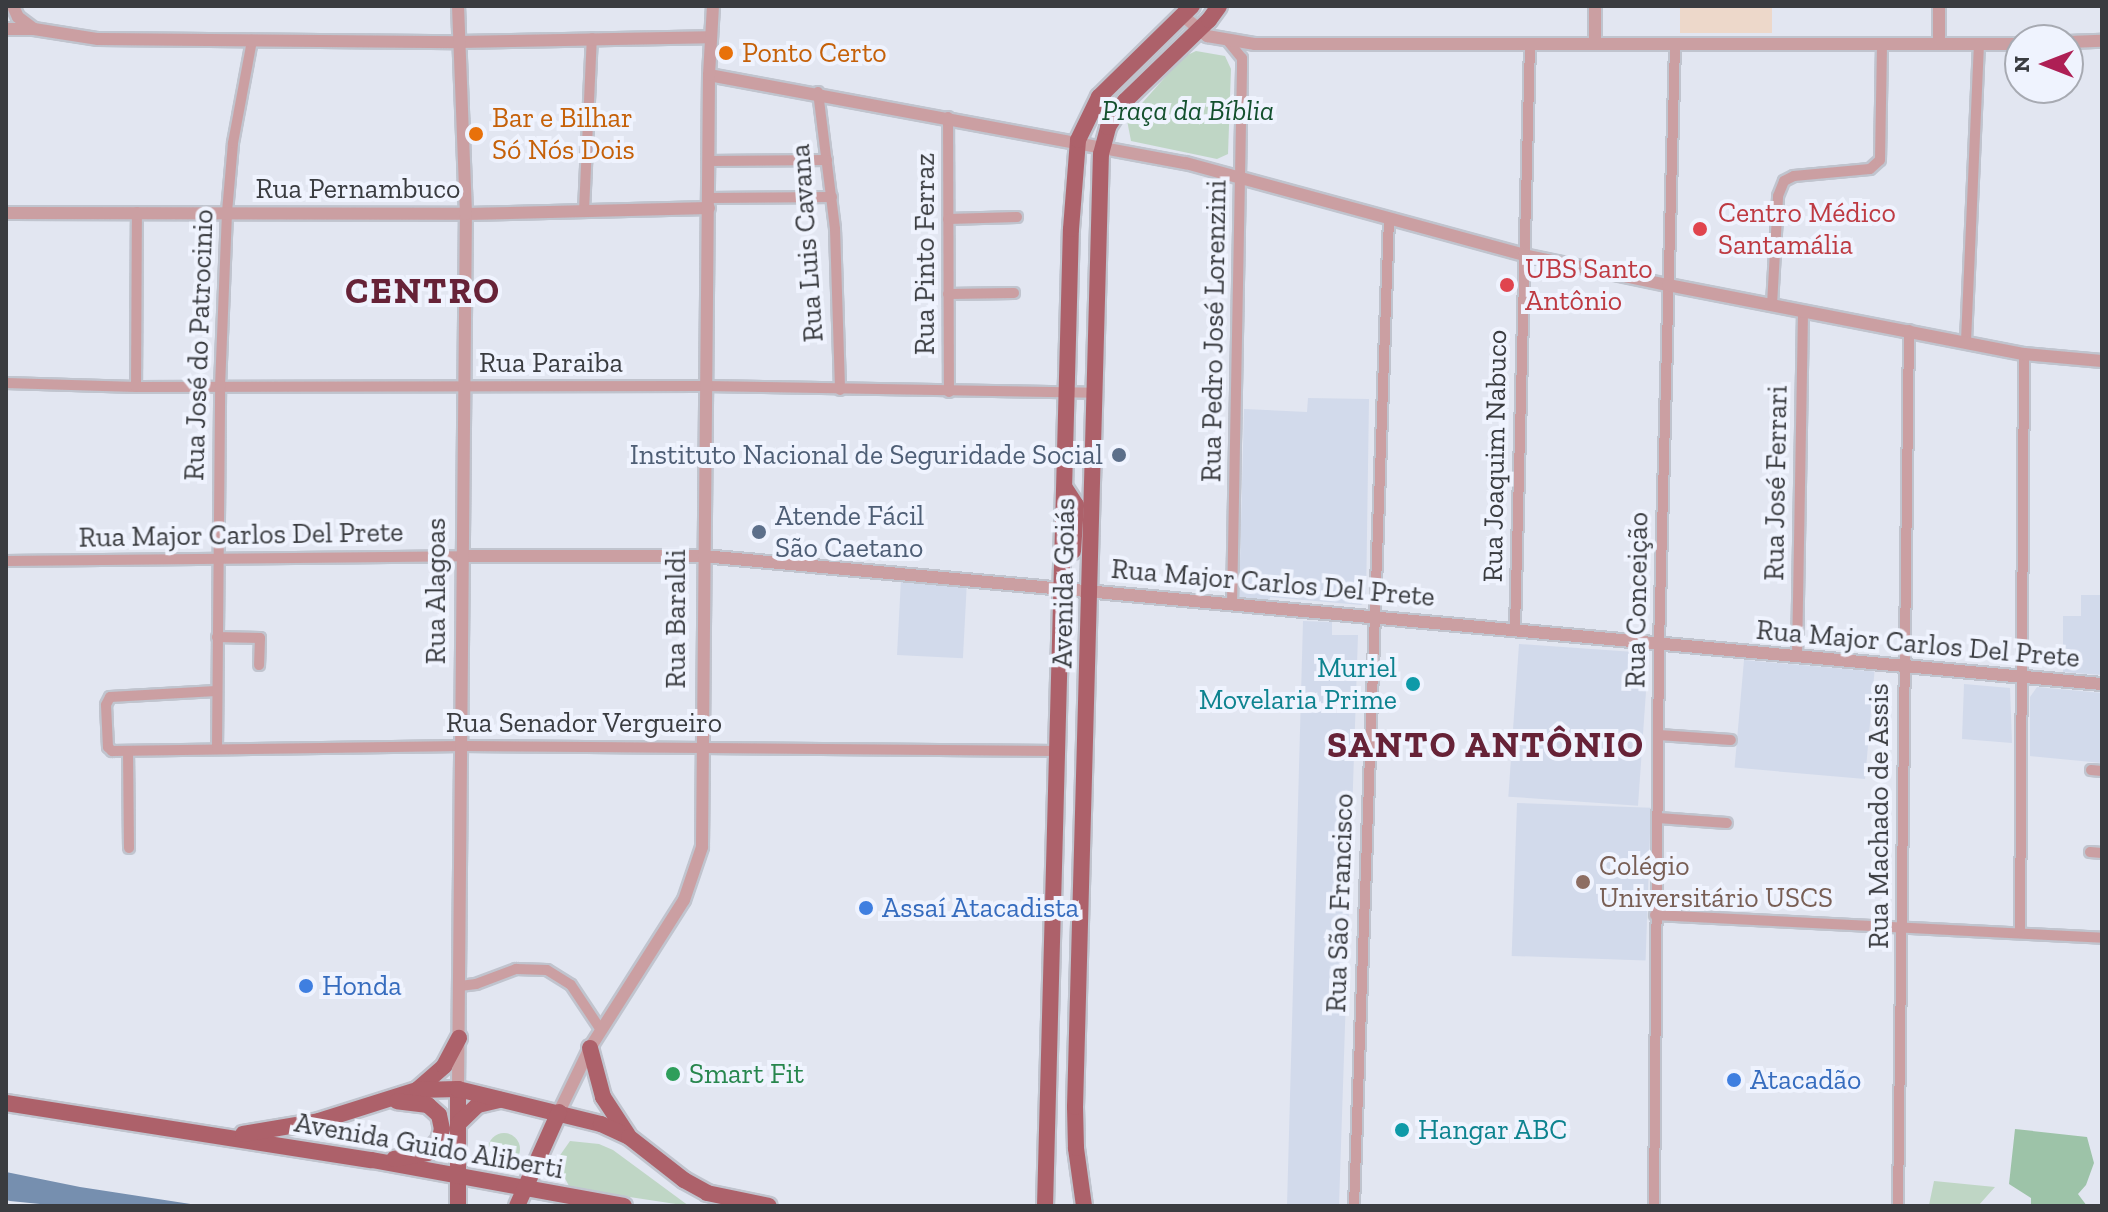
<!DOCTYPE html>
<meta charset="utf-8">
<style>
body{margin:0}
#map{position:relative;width:2108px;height:1212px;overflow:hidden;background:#e2e6f1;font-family:"Zilla Slab",serif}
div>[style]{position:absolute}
.built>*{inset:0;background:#d2daeb;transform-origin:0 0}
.medical>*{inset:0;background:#edd8ca;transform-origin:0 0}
.green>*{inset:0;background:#bfd6c5}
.round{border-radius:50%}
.forest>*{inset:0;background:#9dc3a8}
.water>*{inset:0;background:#768faf}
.roads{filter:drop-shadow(2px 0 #c0c4ce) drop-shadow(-2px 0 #c0c4ce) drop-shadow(0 2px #c0c4ce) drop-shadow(0 -2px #c0c4ce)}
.minor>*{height:10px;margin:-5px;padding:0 5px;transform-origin:5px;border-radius:5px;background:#cb9fa2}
.tertiary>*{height:12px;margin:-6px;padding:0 6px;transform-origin:6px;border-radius:6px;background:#cb9fa2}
.primary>*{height:16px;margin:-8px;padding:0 8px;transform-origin:8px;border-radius:8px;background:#ad616a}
.dots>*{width:22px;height:22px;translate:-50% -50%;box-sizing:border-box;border:4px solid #eff3fe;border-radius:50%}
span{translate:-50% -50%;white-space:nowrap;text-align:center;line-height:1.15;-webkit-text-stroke:8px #eff3fe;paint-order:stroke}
.food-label{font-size:28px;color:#c56008}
.left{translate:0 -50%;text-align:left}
.park-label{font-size:28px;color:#14512e;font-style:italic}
.street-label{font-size:28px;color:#3a3c40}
.health-label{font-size:28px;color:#be3a42}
.service-label{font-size:28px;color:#4e5e75}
.right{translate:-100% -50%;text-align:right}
.culture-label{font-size:28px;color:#0d838f}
.education-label{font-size:28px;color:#785e54}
.shop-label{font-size:28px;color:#366cbe}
.leisure-label{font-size:28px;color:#27864d}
.district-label{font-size:36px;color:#662237;font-weight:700;letter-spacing:2px}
.frame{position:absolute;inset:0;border:8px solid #3a3c40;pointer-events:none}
.north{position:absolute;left:2004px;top:24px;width:80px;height:80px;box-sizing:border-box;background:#eff3fe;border:2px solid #a7aab2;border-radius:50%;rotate:270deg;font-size:22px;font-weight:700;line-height:32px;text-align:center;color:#3a3c40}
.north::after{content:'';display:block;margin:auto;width:28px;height:36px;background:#ae1f55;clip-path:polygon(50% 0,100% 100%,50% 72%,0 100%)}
</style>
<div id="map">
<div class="built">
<div style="clip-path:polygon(1308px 398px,1369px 399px,1366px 602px,1361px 605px,1270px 597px,1269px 603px,1239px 600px,1244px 409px,1307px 412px)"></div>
<div style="left:901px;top:579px;width:66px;height:76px;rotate:3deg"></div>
<div style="clip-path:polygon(2081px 595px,2101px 595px,2102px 675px,2063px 672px,2063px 616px,2081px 616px)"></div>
<div style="clip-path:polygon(1303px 621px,1332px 622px,1332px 635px,1358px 635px,1339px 1206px,1287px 1206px)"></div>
<div style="left:1519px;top:644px;width:130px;height:153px;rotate:4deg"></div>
<div style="left:1744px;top:660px;width:131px;height:108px;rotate:5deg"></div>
<div style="clip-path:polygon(1964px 684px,2010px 688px,2012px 743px,1962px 739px)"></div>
<div style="clip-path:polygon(2037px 687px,2102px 693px,2102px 763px,2030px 756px,2030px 697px)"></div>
<div style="left:1517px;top:803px;width:134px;height:153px;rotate:2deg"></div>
</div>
<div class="medical">
<div style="left:1680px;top:6px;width:92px;height:27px"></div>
</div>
<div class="green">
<div style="clip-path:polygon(1196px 51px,1225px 56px,1231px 69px,1228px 154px,1217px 159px,1131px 141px,1127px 120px,1183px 57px)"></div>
<div class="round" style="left:488px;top:1133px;width:32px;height:32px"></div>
<div style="clip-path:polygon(570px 1141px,599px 1144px,613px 1150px,689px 1206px,570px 1188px,556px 1161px)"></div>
<div style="clip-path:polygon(1934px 1181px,1995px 1187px,1978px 1206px,1920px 1206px,1929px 1205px)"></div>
</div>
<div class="forest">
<div style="clip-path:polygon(2015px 1129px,2087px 1137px,2094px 1163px,2086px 1185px,2078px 1194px,2087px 1206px,2031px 1206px,2031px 1198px,2009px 1184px)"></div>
</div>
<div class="water">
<div style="clip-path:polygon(6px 1172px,80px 1187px,197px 1205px,229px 1206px,60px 1206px,10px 1201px,6px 1200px)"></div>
</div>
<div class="roads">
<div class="minor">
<div style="left:1228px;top:41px;width:22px;rotate:51deg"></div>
<div style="left:1242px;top:58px;width:11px;rotate:90deg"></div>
<div style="left:1242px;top:69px;width:536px;rotate:91.07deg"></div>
<div style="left:818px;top:92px;width:138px;rotate:82.9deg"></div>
<div style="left:835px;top:229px;width:161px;rotate:88.2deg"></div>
<div style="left:948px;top:117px;width:275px;rotate:89.8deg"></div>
<div style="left:709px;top:161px;width:118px;rotate:-0.5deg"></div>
<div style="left:709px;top:198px;width:123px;rotate:-0.5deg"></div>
<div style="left:584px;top:211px;width:173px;rotate:-87.4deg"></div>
<div style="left:948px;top:219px;width:69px;rotate:-1.7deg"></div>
<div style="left:948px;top:294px;width:66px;rotate:-0.9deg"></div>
<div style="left:1772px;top:305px;width:109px;rotate:-86.8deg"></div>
<div style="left:1778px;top:196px;width:16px;rotate:-68deg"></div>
<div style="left:1784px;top:181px;width:11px;rotate:-27deg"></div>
<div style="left:1794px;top:176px;width:76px;rotate:-5.3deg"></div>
<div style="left:1870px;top:169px;width:13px;rotate:-42deg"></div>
<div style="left:1880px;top:160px;width:115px;rotate:-89deg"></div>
<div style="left:1966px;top:341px;width:296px;rotate:-87.5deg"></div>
<div style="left:6px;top:383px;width:130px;rotate:1.8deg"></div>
<div style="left:136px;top:387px;width:570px;rotate:-0.1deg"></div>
<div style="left:706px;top:386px;width:389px;rotate:1deg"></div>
<div style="left:136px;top:387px;width:175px;rotate:-89.7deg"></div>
<div style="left:6px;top:561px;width:456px;rotate:-0.6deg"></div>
<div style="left:1515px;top:629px;width:585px;rotate:-88.53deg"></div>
<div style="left:217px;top:637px;width:43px;rotate:1.3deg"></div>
<div style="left:260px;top:638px;width:27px;rotate:92deg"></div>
<div style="left:1797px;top:657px;width:346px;rotate:-89deg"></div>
<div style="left:216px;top:691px;width:106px;rotate:176.8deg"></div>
<div style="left:110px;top:697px;width:9px;rotate:117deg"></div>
<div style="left:106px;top:705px;width:42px;rotate:87.3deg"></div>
<div style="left:108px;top:747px;width:6px;rotate:45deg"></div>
<div style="left:112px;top:751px;width:350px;rotate:-0.8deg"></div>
<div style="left:462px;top:746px;width:594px;rotate:0.48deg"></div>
<div style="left:1659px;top:735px;width:72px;rotate:4deg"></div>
<div style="left:217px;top:749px;width:362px;rotate:-89.5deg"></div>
<div style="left:220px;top:387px;width:175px;rotate:-87.7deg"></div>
<div style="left:227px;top:212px;width:69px;rotate:-85deg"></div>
<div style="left:233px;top:143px;width:105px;rotate:-79.5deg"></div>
<div style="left:128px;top:751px;width:97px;rotate:89.4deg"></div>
<div style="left:2091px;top:770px;width:11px;rotate:5deg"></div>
<div style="left:1658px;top:818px;width:69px;rotate:4.1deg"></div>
<div style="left:2090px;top:852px;width:12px;rotate:5deg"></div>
<div style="left:1655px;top:915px;width:448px;rotate:2.9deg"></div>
<div style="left:2020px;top:932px;width:578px;rotate:-89.6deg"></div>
<div style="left:460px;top:986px;width:16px;rotate:-7deg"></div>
<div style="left:476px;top:984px;width:43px;rotate:-20.6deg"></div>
<div style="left:516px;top:969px;width:31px;rotate:2deg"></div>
<div style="left:547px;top:970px;width:28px;rotate:32deg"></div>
<div style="left:571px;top:985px;width:54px;rotate:56.3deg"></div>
<div style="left:1354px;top:1206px;width:989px;rotate:-87.97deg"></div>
<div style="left:1654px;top:1206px;width:562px;rotate:-89.49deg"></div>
<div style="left:1659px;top:644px;width:600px;rotate:-88.47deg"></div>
<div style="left:1898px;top:1206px;width:876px;rotate:-89.28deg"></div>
</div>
<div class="tertiary">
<div style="left:13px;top:6px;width:12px;rotate:66deg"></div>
<div style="left:18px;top:17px;width:20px;rotate:37deg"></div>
<div style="left:1595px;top:6px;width:38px;rotate:90deg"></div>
<div style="left:1939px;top:6px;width:38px;rotate:90deg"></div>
<div style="left:1182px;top:15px;width:33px;rotate:40deg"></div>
<div style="left:1207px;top:36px;width:49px;rotate:9.5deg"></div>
<div style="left:1255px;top:44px;width:765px"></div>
<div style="left:6px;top:29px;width:28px"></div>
<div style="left:34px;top:29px;width:65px;rotate:8.9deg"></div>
<div style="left:98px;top:39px;width:361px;rotate:0.5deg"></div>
<div style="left:459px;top:42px;width:250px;rotate:-1.1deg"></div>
<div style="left:2068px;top:42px;width:34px;rotate:-2deg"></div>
<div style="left:709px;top:75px;width:485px;rotate:10.5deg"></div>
<div style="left:1186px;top:163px;width:350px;rotate:15.2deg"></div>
<div style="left:1524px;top:255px;width:147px;rotate:11.8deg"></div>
<div style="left:1668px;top:285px;width:363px;rotate:11deg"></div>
<div style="left:2024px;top:354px;width:78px;rotate:5.1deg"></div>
<div style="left:6px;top:213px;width:460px;rotate:0.1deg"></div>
<div style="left:466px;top:214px;width:243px;rotate:-1.4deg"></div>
<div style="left:462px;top:556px;width:241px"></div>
<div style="left:703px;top:556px;width:1405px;rotate:5.23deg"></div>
<div style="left:458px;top:1089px;width:875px;rotate:-89.48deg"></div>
<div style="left:466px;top:214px;width:208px;rotate:-92.2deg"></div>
<div style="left:559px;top:1112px;width:71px;rotate:-64.2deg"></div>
<div style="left:590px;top:1048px;width:175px;rotate:-57.6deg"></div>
<div style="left:684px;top:900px;width:56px;rotate:-71.2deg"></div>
<div style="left:702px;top:847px;width:772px;rotate:-89.48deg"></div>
<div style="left:709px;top:75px;width:69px;rotate:-86.7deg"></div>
</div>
<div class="primary">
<div style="left:1065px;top:488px;width:20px;rotate:57deg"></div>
<div style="left:1076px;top:505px;width:46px;rotate:93.7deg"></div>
<div style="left:590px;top:1048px;width:51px;rotate:75.1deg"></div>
<div style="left:603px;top:1097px;width:45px;rotate:56.7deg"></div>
<div style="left:418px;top:1089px;width:35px;rotate:-41deg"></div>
<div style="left:444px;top:1066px;width:32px;rotate:-62deg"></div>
<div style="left:458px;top:1089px;width:117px;rotate:90deg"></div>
<div style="left:6px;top:1103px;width:370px;rotate:8.9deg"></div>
<div style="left:372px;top:1160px;width:256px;rotate:10.3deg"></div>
<div style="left:458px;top:1124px;width:28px;rotate:-44deg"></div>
<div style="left:478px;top:1105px;width:23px;rotate:-13deg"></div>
<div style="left:243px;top:1134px;width:77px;rotate:-9.7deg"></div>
<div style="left:319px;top:1121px;width:103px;rotate:-17.6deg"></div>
<div style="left:417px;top:1090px;width:41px;rotate:-1.4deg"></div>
<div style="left:458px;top:1089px;width:147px;rotate:13.8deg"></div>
<div style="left:601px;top:1124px;width:31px;rotate:25deg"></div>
<div style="left:629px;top:1137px;width:70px;rotate:38deg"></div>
<div style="left:684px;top:1180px;width:26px;rotate:29deg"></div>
<div style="left:707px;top:1193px;width:63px;rotate:11.8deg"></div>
<div style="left:394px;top:1159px;width:34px;rotate:-10deg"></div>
<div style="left:427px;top:1153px;width:17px;rotate:-45deg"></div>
<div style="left:439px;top:1141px;width:12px;rotate:-76deg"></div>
<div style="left:442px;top:1129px;width:14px;rotate:-102deg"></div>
<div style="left:439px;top:1115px;width:15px;rotate:-138deg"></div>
<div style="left:428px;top:1105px;width:31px;rotate:-173deg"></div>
<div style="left:517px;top:1206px;width:103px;rotate:-65.9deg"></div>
<div style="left:1045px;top:1206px;width:977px;rotate:-88.48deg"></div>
<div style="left:1071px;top:229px;width:89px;rotate:-85.5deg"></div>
<div style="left:1078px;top:140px;width:48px;rotate:-64deg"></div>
<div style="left:1099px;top:97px;width:130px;rotate:-44.4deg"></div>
<div style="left:1084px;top:1206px;width:59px;rotate:-97.9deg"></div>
<div style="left:1076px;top:1148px;width:41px;rotate:-91.4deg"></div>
<div style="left:1075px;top:1107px;width:953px;rotate:-88.44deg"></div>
<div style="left:1101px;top:154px;width:28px;rotate:-75deg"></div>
<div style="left:1108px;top:127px;width:31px;rotate:-57deg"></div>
<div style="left:1125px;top:101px;width:117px;rotate:-44deg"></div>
<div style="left:1209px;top:20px;width:17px;rotate:-54deg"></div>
</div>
</div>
<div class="dots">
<div style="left:726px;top:53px;background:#e8710a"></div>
<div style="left:476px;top:134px;background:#e8710a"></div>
<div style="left:1700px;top:229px;background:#e0444e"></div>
<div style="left:1507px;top:285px;background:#e0444e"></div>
<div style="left:1119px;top:455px;background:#5c6f8a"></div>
<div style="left:759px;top:532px;background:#5c6f8a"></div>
<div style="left:1413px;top:684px;background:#0f9aa8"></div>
<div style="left:1583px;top:882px;background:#8d6e63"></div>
<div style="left:866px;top:908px;background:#3f7fe0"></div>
<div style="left:306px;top:986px;background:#3f7fe0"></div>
<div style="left:673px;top:1074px;background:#2e9e5b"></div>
<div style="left:1734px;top:1080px;background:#3f7fe0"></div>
<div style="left:1402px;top:1130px;background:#0f9aa8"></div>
</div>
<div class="food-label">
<span class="left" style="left:742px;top:53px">Ponto Certo</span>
<span class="left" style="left:492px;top:134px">Bar e Bilhar<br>Só Nós Dois</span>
</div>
<div class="park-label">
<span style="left:1188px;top:111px">Praça da Bíblia</span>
</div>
<div class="street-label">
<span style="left:358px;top:189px">Rua Pernambuco</span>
<span style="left:807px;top:243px;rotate:-94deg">Rua Luis Cavana</span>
<span style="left:925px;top:254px;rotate:-90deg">Rua Pinto Ferraz</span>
<span style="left:1214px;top:331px;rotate:-89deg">Rua Pedro José Lorenzini</span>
<span style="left:199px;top:345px;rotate:-88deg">Rua José do Patrocinio</span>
<span style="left:551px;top:363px">Rua Paraiba</span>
<span style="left:1495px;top:456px;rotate:-89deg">Rua Joaquim Nabuco</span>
<span style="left:1776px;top:483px;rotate:-89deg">Rua José Ferrari</span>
<span style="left:241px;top:535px;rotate:-1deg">Rua Major Carlos Del Prete</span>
<span style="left:1064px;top:583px;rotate:-89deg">Avenida Goiás</span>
<span style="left:1273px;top:583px;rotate:5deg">Rua Major Carlos Del Prete</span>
<span style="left:436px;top:591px;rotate:-90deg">Rua Alagoas</span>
<span style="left:1637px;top:600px;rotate:-89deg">Rua Conceição</span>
<span style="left:676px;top:619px;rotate:-90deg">Rua Baraldi</span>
<span style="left:1918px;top:644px;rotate:5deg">Rua Major Carlos Del Prete</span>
<span style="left:584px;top:723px">Rua Senador Vergueiro</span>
<span style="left:1879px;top:816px;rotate:-90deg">Rua Machado de Assis</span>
<span style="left:1340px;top:903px;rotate:-88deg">Rua São Francisco</span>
<span style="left:429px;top:1146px;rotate:10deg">Avenida Guido Aliberti</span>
</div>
<div class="health-label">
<span class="left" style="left:1718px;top:229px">Centro Médico<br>Santamália</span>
<span class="left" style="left:1525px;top:285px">UBS Santo<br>Antônio</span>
</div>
<div class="service-label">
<span class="right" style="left:1103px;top:455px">Instituto Nacional de Seguridade Social</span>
<span class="left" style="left:775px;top:532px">Atende Fácil<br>São Caetano</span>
</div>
<div class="culture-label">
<span class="right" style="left:1397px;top:684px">Muriel<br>Movelaria Prime</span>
<span class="left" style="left:1418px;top:1130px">Hangar ABC</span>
</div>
<div class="education-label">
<span class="left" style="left:1599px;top:882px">Colégio<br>Universitário USCS</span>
</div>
<div class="shop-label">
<span class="left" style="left:882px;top:908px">Assaí Atacadista</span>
<span class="left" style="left:322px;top:986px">Honda</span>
<span class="left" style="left:1750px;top:1080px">Atacadão</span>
</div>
<div class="leisure-label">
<span class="left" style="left:689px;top:1074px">Smart Fit</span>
</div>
<div class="district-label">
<span style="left:423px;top:291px">CENTRO</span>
<span style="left:1486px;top:745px">SANTO ANTÔNIO</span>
</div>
<div class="frame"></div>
<div class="north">N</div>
</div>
